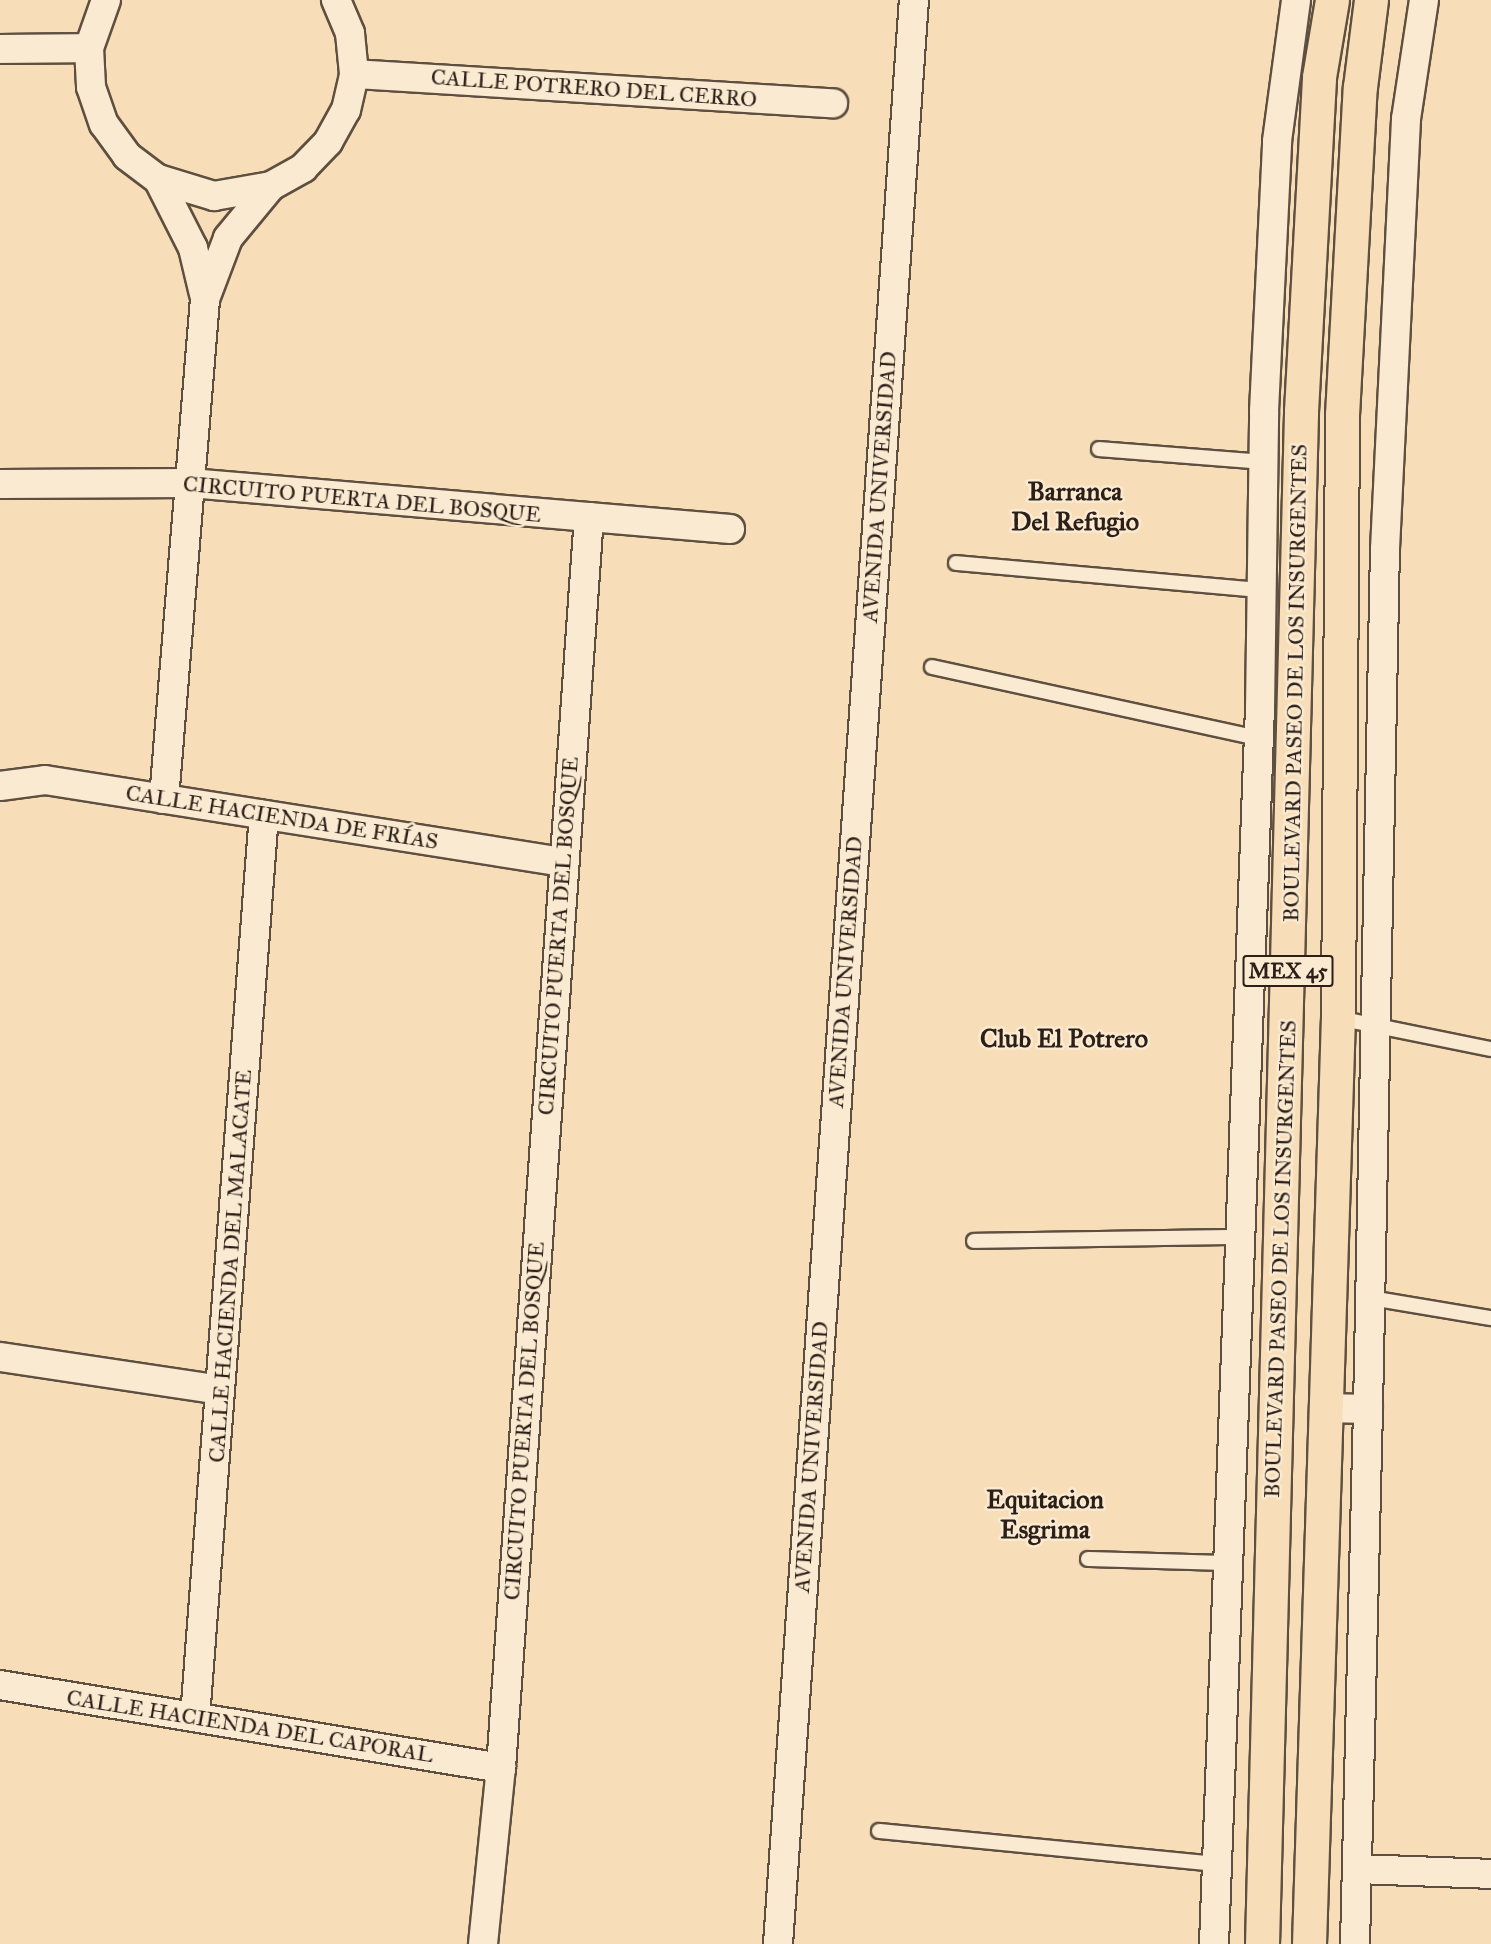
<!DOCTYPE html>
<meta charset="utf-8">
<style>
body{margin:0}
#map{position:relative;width:1491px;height:1944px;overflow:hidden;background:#f7deb8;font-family:"IM FELL Great Primer",serif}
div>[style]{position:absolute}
.roads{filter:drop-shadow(2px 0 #5e4f40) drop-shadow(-2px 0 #5e4f40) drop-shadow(0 2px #5e4f40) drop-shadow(0 -2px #5e4f40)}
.service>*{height:14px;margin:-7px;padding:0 7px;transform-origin:7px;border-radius:7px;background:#faead1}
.minor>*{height:28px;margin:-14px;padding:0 14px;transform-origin:14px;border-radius:14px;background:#faead1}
.primary>*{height:33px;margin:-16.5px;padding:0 16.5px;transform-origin:16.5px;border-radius:16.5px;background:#f7deb8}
span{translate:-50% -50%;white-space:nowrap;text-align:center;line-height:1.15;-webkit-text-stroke:5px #faead1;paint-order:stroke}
.shield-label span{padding:2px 4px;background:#faead1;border:2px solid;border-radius:4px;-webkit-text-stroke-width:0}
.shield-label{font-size:21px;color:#2b1f18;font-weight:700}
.street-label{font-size:22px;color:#2b1f18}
.quarter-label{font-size:26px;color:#2b1f18;font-weight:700}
</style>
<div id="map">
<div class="roads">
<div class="service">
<div style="left:1099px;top:449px;width:165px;rotate:4.5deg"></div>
<div style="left:956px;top:563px;width:306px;rotate:5.1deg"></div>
<div style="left:932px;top:667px;width:334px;rotate:12.3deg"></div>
<div style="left:1338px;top:1018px;width:156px;rotate:11.5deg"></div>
<div style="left:974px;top:1241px;width:265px;rotate:-0.9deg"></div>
<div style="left:1371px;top:1298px;width:122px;rotate:9.5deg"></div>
<div style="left:1088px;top:1559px;width:138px;rotate:1.7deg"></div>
<div style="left:879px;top:1831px;width:337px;rotate:5.6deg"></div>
</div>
<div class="minor">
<div style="left:106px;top:0;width:51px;rotate:109.5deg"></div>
<div style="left:89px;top:48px;width:39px;rotate:87deg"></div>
<div style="left:91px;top:87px;width:39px;rotate:71deg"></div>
<div style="left:104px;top:124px;width:39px;rotate:54deg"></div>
<div style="left:127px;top:156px;width:39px;rotate:37deg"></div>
<div style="left:158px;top:179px;width:59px;rotate:16.9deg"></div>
<div style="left:214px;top:196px;width:58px;rotate:-10deg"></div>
<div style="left:271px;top:186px;width:37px;rotate:-29deg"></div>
<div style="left:303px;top:168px;width:36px;rotate:-46deg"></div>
<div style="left:328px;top:142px;width:37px;rotate:-61deg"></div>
<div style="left:346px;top:110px;width:37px;rotate:-77deg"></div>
<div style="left:354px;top:74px;width:41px;rotate:-95.6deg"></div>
<div style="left:350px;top:33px;width:36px;rotate:-113deg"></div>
<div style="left:0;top:49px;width:89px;rotate:-0.6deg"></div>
<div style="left:354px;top:74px;width:480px;rotate:3.5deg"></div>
<div style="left:158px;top:179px;width:77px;rotate:63.1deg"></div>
<div style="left:193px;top:248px;width:47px;rotate:76.6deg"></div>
<div style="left:0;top:484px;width:190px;rotate:-0.3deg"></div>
<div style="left:190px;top:483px;width:542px;rotate:4.87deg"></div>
<div style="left:0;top:786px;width:45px;rotate:-7.6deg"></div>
<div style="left:45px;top:780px;width:524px;rotate:9deg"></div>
<div style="left:164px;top:799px;width:502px;rotate:-85.31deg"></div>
<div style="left:205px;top:299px;width:65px;rotate:-69.3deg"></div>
<div style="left:228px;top:238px;width:67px;rotate:-50.4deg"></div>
<div style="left:0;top:1357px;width:222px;rotate:8.5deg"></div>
<div style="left:1325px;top:1408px;width:43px;rotate:1.3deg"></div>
<div style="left:1368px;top:1409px;width:535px;rotate:91.39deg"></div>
<div style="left:1368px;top:1409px;width:860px;rotate:-88.87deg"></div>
<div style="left:1385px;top:549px;width:431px;rotate:-87.2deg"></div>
<div style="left:1406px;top:119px;width:120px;rotate:-81.4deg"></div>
<div style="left:0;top:1685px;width:508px;rotate:9.41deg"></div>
<div style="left:195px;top:1717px;width:905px;rotate:-85.63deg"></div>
<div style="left:1357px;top:1869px;width:134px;rotate:2.1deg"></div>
<div style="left:483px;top:1944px;width:177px;rotate:-84.2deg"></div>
<div style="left:501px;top:1768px;width:1254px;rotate:-85.98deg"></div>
<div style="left:778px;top:1944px;width:1949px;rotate:-86deg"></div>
<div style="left:1214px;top:1944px;width:1236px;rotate:-87.87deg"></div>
<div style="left:1260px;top:709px;width:298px;rotate:-89.2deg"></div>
<div style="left:1264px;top:411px;width:270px;rotate:-87.2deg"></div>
<div style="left:1277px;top:141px;width:142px;rotate:-82.3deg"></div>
</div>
<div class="primary">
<div style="left:1262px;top:1944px;width:1533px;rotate:-88.54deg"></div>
<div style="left:1301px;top:411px;width:334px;rotate:-86.9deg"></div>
<div style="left:1319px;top:77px;width:78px;rotate:-80.4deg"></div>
<div style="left:1309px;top:1944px;width:926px;rotate:-88.21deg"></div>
<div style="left:1338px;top:1018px;width:603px;rotate:-89.62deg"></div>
<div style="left:1342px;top:415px;width:328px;rotate:-86.9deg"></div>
<div style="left:1360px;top:87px;width:88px;rotate:-82.8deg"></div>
</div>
</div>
<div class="shield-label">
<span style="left:1288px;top:971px">MEX 45</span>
</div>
<div class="street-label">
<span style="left:594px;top:88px;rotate:4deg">CALLE POTRERO DEL CERRO</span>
<span style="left:879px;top:487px;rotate:-86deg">AVENIDA UNIVERSIDAD</span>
<span style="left:362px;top:499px;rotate:5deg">CIRCUITO PUERTA DEL BOSQUE</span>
<span style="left:1295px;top:683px;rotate:-89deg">BOULEVARD PASEO DE LOS INSURGENTES</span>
<span style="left:282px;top:817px;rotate:9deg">CALLE HACIENDA DE FRÍAS</span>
<span style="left:558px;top:936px;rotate:-86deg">CIRCUITO PUERTA DEL BOSQUE</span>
<span style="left:845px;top:972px;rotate:-86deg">AVENIDA UNIVERSIDAD</span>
<span style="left:1280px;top:1259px;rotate:-88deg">BOULEVARD PASEO DE LOS INSURGENTES</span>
<span style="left:230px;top:1266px;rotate:-86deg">CALLE HACIENDA DEL MALACATE</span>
<span style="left:524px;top:1421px;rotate:-86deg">CIRCUITO PUERTA DEL BOSQUE</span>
<span style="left:811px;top:1457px;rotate:-86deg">AVENIDA UNIVERSIDAD</span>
<span style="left:250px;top:1726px;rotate:9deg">CALLE HACIENDA DEL CAPORAL</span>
</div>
<div class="quarter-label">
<span style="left:1075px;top:507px">Barranca<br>Del Refugio</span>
<span style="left:1064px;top:1039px">Club El Potrero</span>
<span style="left:1045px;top:1515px">Equitacion<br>Esgrima</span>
</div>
</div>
